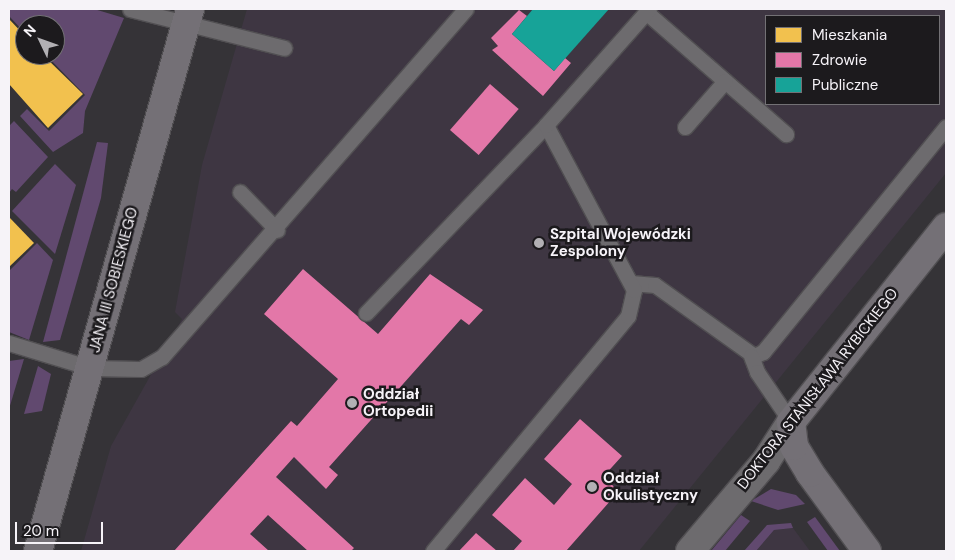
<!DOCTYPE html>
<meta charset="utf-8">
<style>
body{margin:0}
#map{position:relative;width:955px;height:560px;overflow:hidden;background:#353337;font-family:"DM Sans",sans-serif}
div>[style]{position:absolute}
.built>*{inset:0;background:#3e3642}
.green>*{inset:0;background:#61496f}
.homes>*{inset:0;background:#f2c14e}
.health>*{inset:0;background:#e377a8;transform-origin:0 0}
.public>*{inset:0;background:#17a398}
.roads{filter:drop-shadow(1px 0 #514f52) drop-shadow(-1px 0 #514f52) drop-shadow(0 1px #514f52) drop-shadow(0 -1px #514f52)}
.lane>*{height:15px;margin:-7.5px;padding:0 7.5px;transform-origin:7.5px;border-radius:7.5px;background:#6d6b6e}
.street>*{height:28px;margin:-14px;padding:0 14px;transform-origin:14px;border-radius:14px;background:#6d6b6e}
.secondary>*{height:28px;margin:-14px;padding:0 14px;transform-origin:14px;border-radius:14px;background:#747076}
.dots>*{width:14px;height:14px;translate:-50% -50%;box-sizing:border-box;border:2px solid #1c1a1d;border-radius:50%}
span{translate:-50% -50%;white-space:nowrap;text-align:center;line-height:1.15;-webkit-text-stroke:5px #1c1a1d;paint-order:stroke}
.poi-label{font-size:15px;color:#f6f3f8;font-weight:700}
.left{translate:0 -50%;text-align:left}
.street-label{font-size:15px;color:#f6f3f8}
.frame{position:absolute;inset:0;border:10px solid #f6f3f8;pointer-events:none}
.legend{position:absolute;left:765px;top:15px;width:175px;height:90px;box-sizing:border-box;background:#1c1a1d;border:1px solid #737175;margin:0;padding:6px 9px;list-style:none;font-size:15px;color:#f6f3f8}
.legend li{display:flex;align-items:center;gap:10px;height:25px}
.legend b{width:25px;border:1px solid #737175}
.north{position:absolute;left:15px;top:15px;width:50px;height:50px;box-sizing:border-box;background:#1c1a1d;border:1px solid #737175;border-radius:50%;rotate:312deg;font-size:14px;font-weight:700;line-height:20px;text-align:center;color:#f6f3f8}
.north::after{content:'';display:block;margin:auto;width:18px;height:22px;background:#b2b0b4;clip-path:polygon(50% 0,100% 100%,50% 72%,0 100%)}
.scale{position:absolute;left:15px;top:522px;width:88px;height:22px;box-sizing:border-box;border:2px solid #f6f3f8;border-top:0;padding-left:6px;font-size:15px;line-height:18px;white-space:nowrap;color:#f6f3f8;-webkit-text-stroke:4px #1c1a1d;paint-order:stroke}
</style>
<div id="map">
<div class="built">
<div style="clip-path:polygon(evenodd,247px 9px,946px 9px,946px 173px,639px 551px,81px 551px,111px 446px,182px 319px,175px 312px,202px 165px,247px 9px,766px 16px,939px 16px,939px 104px,766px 104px,766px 16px)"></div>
<div style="clip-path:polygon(793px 528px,810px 551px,756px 551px,774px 530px)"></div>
</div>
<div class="green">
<div style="clip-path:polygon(9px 9px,94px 9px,124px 18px,85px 111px,83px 133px,53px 152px,20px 116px,27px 109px,49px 131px,85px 95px,46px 55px,55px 55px,55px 25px,25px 25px,25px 33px,9px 16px)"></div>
<div style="clip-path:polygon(14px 121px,48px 157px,16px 192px,12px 189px,9px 193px,9px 126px)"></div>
<div style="clip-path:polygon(97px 142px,108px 143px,101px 198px,60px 340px,43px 342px)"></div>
<div style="clip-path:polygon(55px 164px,76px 185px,55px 254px,12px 211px)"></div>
<div style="clip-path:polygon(37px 243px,53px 260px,29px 340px,9px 332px,9px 271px)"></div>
<div style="clip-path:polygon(24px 359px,9px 409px,9px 361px)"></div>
<div style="clip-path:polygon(38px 366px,51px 374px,42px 411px,24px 414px)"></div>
<div style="clip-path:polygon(771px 489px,796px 495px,805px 504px,778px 510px,751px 501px)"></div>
<div style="clip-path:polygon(741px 515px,750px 521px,725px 551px,711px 551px)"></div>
<div style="clip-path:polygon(815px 517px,840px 551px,828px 551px,807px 522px)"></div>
<div style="clip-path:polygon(791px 523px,793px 528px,774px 530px,756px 551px,744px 551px,767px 525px)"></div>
</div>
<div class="homes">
<div style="clip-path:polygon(9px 19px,25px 36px,25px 55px,43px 55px,83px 94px,48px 128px,9px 84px)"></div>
<div style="clip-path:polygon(9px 217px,34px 243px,9px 267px)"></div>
</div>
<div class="health">
<div style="clip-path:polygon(519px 10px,527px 16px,512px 34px,554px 71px,565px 58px,571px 63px,543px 96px,492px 50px,498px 46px,491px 38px)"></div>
<div style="left:490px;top:84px;width:38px;height:61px;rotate:41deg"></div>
<div style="clip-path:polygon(303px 269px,378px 334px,430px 274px,483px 310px,469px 325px,461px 319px,329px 467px,338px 475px,326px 489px,294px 457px,276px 477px,354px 548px,351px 551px,308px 551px,268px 515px,250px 534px,269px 551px,174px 551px,291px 421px,297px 426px,338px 379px,264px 314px)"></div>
<div style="clip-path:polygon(580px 419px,622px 456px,603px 477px,619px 491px,566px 551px,513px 551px,522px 541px,492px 515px,525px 478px,554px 505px,572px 484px,544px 459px)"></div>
<div style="clip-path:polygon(476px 533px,497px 551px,459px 551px)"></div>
</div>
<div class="public">
<div style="clip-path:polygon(533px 9px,609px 9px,554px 71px,512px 34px)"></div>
</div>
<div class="roads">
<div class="lane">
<div style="left:130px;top:9px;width:159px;rotate:14.2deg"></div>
<div style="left:646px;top:12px;width:186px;rotate:41.1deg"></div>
<div style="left:685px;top:127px;width:61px;rotate:-49deg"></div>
<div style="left:240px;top:192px;width:53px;rotate:45.8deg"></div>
<div style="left:631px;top:283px;width:24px;rotate:5deg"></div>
<div style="left:655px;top:285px;width:122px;rotate:35.6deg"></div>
<div style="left:754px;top:356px;width:10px;rotate:-24deg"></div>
<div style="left:763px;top:352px;width:290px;rotate:-50.9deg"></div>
<div style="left:366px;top:313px;width:260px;rotate:-46.2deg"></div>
<div style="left:9px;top:343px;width:86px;rotate:17deg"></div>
<div style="left:91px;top:368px;width:50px;rotate:1.1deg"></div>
<div style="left:141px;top:369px;width:24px;rotate:-30deg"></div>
<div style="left:162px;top:357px;width:462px;rotate:-48.9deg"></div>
<div style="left:751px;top:356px;width:17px;rotate:69deg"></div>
<div style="left:757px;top:372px;width:60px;rotate:55.8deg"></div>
<div style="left:433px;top:551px;width:305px;rotate:-50.3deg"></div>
<div style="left:628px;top:316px;width:27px;rotate:-77deg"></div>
<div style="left:634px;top:290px;width:187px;rotate:-118.1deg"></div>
<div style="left:546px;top:125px;width:155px;rotate:-48.4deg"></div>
</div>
<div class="street">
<div style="left:690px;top:551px;width:118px;rotate:-49.8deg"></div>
<div style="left:766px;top:461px;width:46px;rotate:-57.3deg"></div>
</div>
<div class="secondary">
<div style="left:38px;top:551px;width:563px;rotate:-74.33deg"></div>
<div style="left:867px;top:551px;width:97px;rotate:-126.2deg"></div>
<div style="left:810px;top:473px;width:31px;rotate:-121deg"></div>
<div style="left:794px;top:446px;width:24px;rotate:-97deg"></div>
<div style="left:791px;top:422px;width:249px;rotate:-51.5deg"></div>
</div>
</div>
<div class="dots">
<div style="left:539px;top:243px;background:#b2b0b4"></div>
<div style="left:352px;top:403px;background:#b2b0b4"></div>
<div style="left:592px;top:487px;background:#b2b0b4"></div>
</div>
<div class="poi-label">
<span class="left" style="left:550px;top:243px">Szpital Wojewódzki<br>Zespolony</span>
<span class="left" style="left:363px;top:403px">Oddział<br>Ortopedii</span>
<span class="left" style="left:603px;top:487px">Oddział<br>Okulistyczny</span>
</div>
<div class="street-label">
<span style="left:114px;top:280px;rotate:-75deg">JANA III SOBIESKIEGO</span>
<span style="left:818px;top:389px;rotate:-52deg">DOKTORA STANISŁAWA RYBICKIEGO</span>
</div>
<div class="frame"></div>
<ul class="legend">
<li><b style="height:14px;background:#f2c14e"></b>Mieszkania</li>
<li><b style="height:14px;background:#e377a8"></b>Zdrowie</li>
<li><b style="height:14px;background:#17a398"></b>Publiczne</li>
</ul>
<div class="north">N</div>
<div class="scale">20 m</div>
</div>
